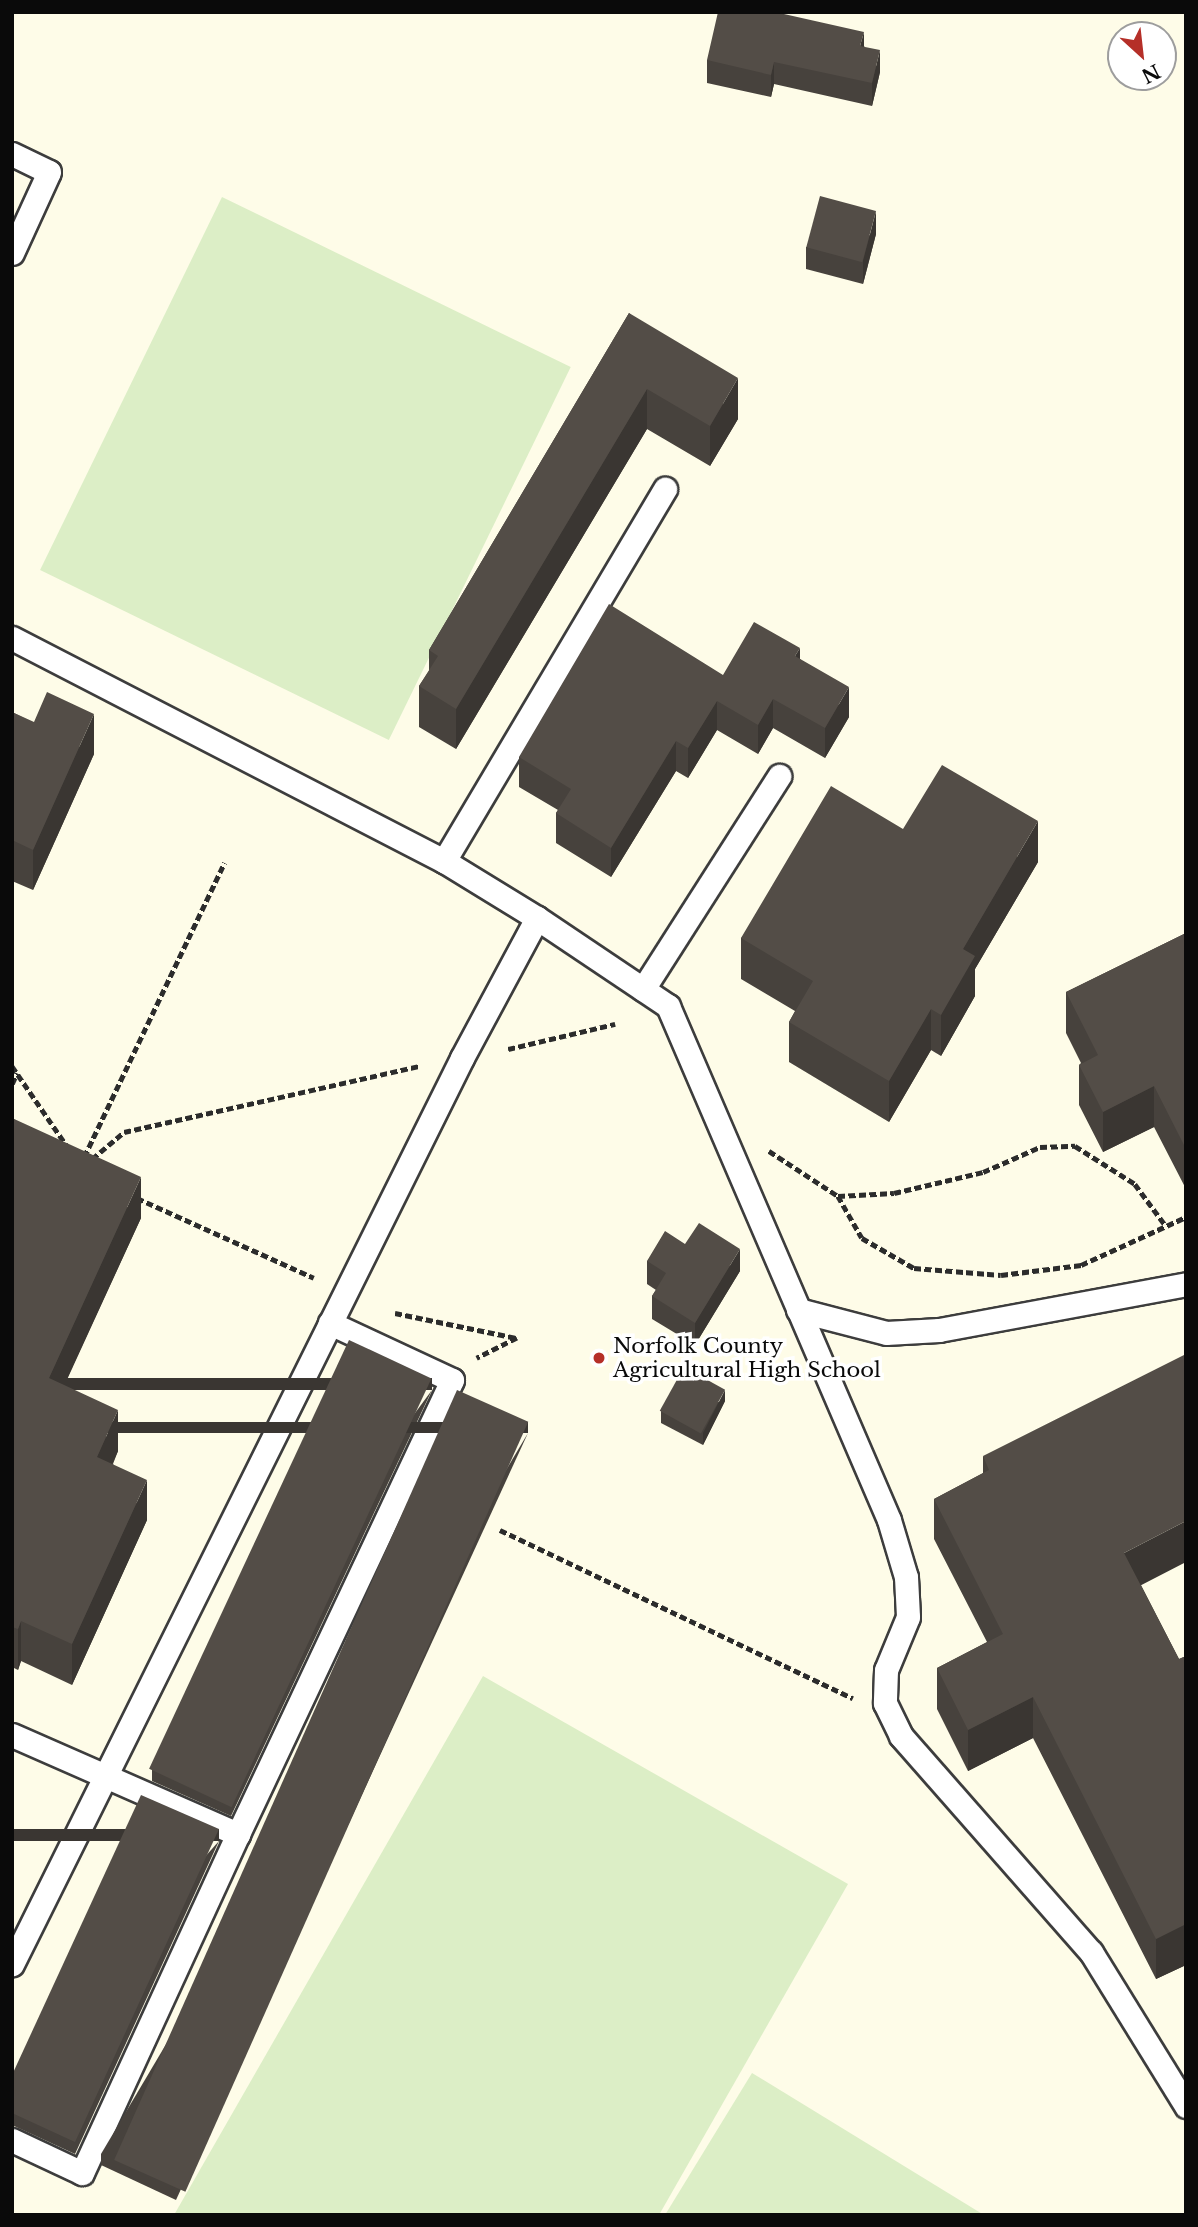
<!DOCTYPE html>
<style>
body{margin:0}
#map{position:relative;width:1198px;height:2227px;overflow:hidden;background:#fefce8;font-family:"Libre Baskerville",serif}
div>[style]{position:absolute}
.pitch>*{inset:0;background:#dceec6;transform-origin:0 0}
.path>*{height:4.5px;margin-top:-2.25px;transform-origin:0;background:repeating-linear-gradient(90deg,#2c2c2c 0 7px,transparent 0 10.5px)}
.roads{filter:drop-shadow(2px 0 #3d3d3d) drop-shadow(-2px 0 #3d3d3d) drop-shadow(0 2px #3d3d3d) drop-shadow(0 -2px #3d3d3d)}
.lane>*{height:23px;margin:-11.5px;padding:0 11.5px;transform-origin:11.5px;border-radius:11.5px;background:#fff}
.wall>*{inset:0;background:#47423d}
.shaded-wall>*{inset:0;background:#3a3632;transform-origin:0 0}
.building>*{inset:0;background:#534d47;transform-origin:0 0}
.dots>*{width:19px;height:19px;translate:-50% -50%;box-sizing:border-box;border:4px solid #fff;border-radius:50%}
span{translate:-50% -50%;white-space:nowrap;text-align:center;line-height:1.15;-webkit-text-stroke:7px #fff;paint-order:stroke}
.poi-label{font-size:21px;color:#0a0a0a}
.left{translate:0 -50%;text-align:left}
.frame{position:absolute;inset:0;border:14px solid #0a0a0a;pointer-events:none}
.north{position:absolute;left:1107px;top:21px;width:70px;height:70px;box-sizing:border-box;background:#fff;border:2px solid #9d9d9d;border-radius:50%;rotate:153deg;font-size:19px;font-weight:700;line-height:28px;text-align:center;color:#0a0a0a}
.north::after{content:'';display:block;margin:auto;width:24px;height:32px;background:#b52f28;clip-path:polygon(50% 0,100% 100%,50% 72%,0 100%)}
</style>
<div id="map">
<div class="pitch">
<div style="left:222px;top:197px;width:388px;height:415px;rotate:26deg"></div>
<div style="clip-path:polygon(483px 1676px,848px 1884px,659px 2215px,174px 2215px)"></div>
<div style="clip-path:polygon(752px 2073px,984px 2215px,665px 2215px)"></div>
</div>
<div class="path">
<div style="left:508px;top:1049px;width:110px;rotate:-13.2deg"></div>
<div style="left:12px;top:1066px;width:97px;rotate:55.5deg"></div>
<div style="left:12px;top:1084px;width:12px;rotate:-66deg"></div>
<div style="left:769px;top:1151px;width:82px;rotate:33.1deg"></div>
<div style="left:838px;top:1196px;width:56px;rotate:-3.1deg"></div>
<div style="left:894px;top:1193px;width:91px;rotate:-13.3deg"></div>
<div style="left:983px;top:1172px;width:62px;rotate:-23.7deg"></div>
<div style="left:1040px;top:1147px;width:35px;rotate:-2deg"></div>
<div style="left:1075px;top:1146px;width:71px;rotate:32.3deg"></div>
<div style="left:1135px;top:1184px;width:52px;rotate:53.6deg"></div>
<div style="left:84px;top:1157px;width:326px;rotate:-64.5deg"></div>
<div style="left:92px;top:1159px;width:42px;rotate:-40.2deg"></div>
<div style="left:124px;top:1132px;width:303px;rotate:-12.6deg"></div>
<div style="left:838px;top:1196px;width:48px;rotate:60.3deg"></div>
<div style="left:862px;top:1238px;width:60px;rotate:30deg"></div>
<div style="left:914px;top:1268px;width:87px;rotate:4.6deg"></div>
<div style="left:1001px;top:1275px;width:81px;rotate:-7.1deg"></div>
<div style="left:1081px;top:1265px;width:115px;rotate:-24.6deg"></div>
<div style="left:137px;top:1198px;width:194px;rotate:24.3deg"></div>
<div style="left:395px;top:1313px;width:125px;rotate:11.6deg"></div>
<div style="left:517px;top:1338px;width:45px;rotate:153.4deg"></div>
<div style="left:500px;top:1530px;width:391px;rotate:25.5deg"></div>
</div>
<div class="roads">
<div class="lane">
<div style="left:12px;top:154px;width:41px;rotate:25.9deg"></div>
<div style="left:49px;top:172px;width:89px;rotate:114.6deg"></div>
<div style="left:12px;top:638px;width:486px;rotate:27.3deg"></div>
<div style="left:444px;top:861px;width:109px;rotate:31.5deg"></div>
<div style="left:537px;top:918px;width:159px;rotate:118.2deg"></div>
<div style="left:462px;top:1058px;width:1012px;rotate:116.41deg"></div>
<div style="left:444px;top:861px;width:433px;rotate:-59.3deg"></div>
<div style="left:537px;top:918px;width:158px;rotate:33.9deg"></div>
<div style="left:668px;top:1006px;width:559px;rotate:66.73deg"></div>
<div style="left:889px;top:1520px;width:59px;rotate:73.4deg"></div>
<div style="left:906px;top:1577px;width:40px;rotate:87.1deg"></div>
<div style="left:908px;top:1617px;width:57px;rotate:112.5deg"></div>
<div style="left:886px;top:1670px;width:33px;rotate:92deg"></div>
<div style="left:885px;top:1703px;width:37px;rotate:64deg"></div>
<div style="left:901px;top:1736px;width:288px;rotate:48.7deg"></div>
<div style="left:1091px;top:1952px;width:181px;rotate:58.3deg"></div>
<div style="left:643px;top:989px;width:253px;rotate:-57.4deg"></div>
<div style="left:798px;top:1310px;width:91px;rotate:14.6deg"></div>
<div style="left:886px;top:1333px;width:53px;rotate:-3.2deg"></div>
<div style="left:939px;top:1330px;width:251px;rotate:-10.5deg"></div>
<div style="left:12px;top:1735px;width:247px;rotate:23.7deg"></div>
<div style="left:238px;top:1834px;width:502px;rotate:-64.76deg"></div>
<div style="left:452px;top:1380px;width:135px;rotate:-155deg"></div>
<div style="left:12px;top:2140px;width:77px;rotate:25.2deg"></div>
<div style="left:82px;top:2173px;width:373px;rotate:-65.3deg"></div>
</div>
</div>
<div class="wall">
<div style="clip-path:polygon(864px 46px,880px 72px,872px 106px,774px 84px,771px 97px,707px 83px,707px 60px)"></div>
<div style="clip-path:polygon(876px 234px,863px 284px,806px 269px,806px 247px)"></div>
<div style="clip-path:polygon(629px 313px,738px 419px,710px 466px,647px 429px,456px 749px,419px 727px,419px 686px,429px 671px,429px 650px)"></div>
<div style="clip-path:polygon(800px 659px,849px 717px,825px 758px,773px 728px,758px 754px,717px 730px,688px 778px,676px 771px,611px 877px,556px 843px,556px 813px,558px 810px,519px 787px,519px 757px,723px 675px)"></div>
<div style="clip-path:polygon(12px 712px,94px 754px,33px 890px,12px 881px)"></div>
<div style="clip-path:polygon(903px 829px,1038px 862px,975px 969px,975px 996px,941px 1056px,931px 1050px,889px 1122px,789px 1062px,789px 1022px,795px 1011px,741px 979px,741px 938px)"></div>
<div style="clip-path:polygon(1186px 933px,1186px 1189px,1154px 1127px,1103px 1152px,1079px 1105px,1079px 1065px,1081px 1063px,1066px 1033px,1066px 992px)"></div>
<div style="clip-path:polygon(12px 1118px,141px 1218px,64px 1385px,118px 1451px,113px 1464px,147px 1520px,72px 1685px,21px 1661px,18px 1670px,12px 1667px)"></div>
<div style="clip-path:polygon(685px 1244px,740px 1271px,695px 1345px,652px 1319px,652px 1296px,656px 1290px,647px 1284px,647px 1261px)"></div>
<div style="clip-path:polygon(432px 1390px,231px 1816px,152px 1781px,152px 1770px)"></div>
<div style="clip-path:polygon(725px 1401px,703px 1445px,661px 1423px,661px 1411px)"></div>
<div style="clip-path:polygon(528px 1433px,176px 2200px,101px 2165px,101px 2154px)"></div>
<div style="clip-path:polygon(983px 1456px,1141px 1585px,1179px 1659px,1186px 1656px,1186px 1965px,1156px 1979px,1033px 1738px,968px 1771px,937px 1709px,937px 1668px,987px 1642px,934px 1539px,934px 1499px,983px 1473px)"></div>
<div style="clip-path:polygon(219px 1841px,75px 2154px,12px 2125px,12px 2075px)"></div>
</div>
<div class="shaded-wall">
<div style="clip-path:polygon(864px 32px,864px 54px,860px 46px)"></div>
<div style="clip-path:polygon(880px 50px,880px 72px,872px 106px,872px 83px)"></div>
<div style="clip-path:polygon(774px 62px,774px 84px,771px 97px,771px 75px)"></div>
<div style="clip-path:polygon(876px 211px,876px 234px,863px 284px,863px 261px)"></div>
<div style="clip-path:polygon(738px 378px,738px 419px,710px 466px,710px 426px)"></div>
<div style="clip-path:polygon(647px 389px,647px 429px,456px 749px,456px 709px)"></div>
<div style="clip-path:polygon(800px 648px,800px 678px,795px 656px)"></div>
<div style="clip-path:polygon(849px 687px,849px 717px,825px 758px,825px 728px)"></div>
<div style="clip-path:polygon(773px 699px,773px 728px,758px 754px,758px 725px)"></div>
<div style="clip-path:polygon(717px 701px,717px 730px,688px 778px,688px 748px)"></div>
<div style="clip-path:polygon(94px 714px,94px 754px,33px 890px,33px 850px)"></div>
<div style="clip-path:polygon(676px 741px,676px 771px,611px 877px,611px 848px)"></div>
<div style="clip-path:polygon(1038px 821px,1038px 862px,975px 969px,975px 996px,941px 1056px,941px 1015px,963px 949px)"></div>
<div style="clip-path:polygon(931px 1009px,931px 1050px,889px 1122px,889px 1081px)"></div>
<div style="clip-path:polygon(1154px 1086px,1154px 1127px,1103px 1152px,1103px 1112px)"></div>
<div style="clip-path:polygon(141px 1177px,141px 1218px,49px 1419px,49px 1378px)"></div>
<div style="clip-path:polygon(740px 1249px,740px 1271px,695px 1345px,695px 1323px)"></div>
<div style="left:432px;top:1378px;width:12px;height:471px;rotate:90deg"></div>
<div style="clip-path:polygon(725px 1390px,725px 1401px,703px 1445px,703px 1433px)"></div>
<div style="clip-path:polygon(118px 1410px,118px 1451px,97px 1498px,97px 1457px)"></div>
<div style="left:528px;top:1422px;width:11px;height:843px;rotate:90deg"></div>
<div style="clip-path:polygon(147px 1480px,147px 1520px,72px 1685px,72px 1644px)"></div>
<div style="clip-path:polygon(1186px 1521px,1186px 1562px,1124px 1594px,1124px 1553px)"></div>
<div style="clip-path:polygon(21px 1621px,21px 1661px,18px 1670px,18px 1629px)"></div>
<div style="clip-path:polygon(1033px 1697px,1033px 1738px,968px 1771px,968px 1730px)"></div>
<div style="left:219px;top:1829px;width:12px;height:345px;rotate:90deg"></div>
<div style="clip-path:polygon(1186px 1924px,1186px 1965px,1156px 1979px,1156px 1939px)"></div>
</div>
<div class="building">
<div style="clip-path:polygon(718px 12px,775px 12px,864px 32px,860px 46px,880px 50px,872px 83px,774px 62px,771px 75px,707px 60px)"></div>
<div style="left:820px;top:196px;width:58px;height:53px;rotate:15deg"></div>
<div style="clip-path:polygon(629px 313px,738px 378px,710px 426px,647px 389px,456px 709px,419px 686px,438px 656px,429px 650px)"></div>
<div style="clip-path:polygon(609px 604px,723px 675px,754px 622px,800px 648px,795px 656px,849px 687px,825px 728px,773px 699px,758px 725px,717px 701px,688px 748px,676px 741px,611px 848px,556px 813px,571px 789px,519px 757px)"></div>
<div style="clip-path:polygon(47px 692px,94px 714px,33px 850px,12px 840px,12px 712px,34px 722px)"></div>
<div style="clip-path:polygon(942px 765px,1038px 821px,963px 949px,975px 956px,941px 1015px,931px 1009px,889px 1081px,789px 1022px,813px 981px,741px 938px,831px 786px,903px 829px)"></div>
<div style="clip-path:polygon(1186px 933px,1186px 1149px,1154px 1086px,1103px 1112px,1079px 1065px,1098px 1055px,1066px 992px)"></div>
<div style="clip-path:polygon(12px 1118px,141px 1177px,49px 1378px,118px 1410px,97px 1457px,147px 1480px,72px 1644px,21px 1621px,18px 1629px,12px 1627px)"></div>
<div style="clip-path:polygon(699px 1223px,740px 1249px,695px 1323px,652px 1296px,666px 1273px,647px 1261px,665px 1231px,685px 1244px)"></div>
<div style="left:349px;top:1340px;width:91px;height:473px;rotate:25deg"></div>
<div style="clip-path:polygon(1186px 1354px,1186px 1521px,1124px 1553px,1179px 1659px,1186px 1656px,1186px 1924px,1156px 1939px,1033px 1697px,968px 1730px,937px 1668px,1003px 1634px,934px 1499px,989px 1470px,983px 1456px)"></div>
<div style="left:684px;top:1367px;width:47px;height:50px;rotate:29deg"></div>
<div style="left:457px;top:1390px;width:78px;height:843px;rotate:24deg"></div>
<div style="clip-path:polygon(141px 1795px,219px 1829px,75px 2142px,12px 2113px,12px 2075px)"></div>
</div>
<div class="dots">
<div style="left:599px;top:1358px;background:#b52f28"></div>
</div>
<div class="poi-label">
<span class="left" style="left:613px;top:1358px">Norfolk County<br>Agricultural High School</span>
</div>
<div class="frame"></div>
<div class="north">N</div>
</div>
